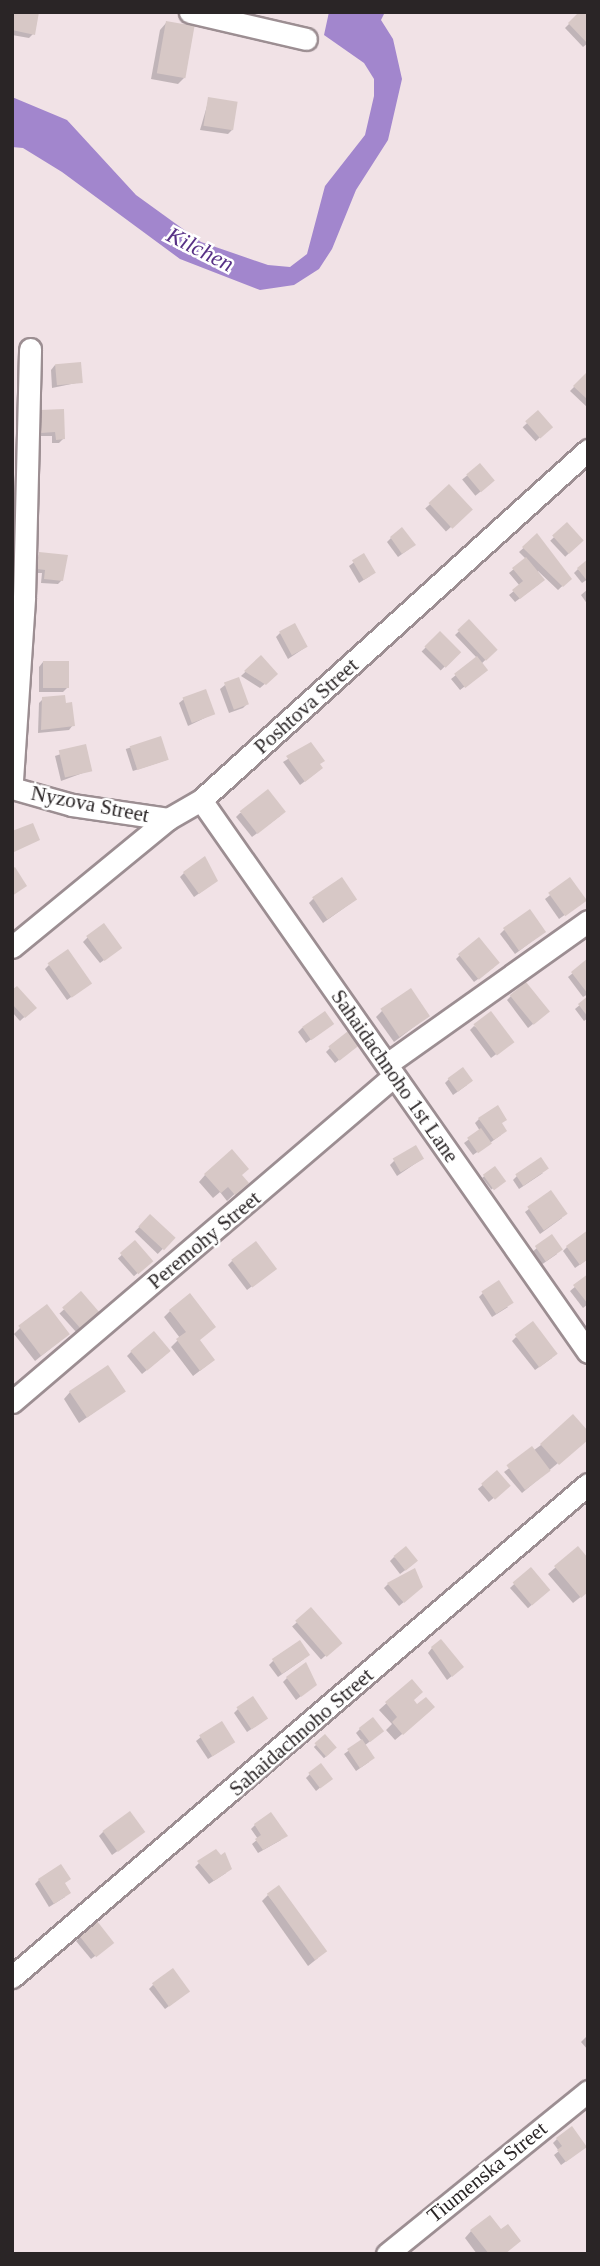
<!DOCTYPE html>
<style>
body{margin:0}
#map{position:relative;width:600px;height:2266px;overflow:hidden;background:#f1e2e6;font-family:"Times New Roman",serif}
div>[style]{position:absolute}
.water>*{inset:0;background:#a286cd}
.shadow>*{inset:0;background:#0003;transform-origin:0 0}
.building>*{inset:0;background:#d7c8c6;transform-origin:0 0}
.roads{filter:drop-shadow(2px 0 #9c8e92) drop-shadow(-2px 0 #9c8e92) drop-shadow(0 2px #9c8e92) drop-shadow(0 -2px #9c8e92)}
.minor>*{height:21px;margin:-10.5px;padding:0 10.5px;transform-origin:10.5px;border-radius:10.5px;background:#fff}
span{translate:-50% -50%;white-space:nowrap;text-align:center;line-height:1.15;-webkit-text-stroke:5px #fff;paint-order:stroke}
.street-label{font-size:21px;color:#2a2526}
.water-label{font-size:23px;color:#583186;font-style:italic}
.frame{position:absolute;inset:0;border:14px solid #2a2526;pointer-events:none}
</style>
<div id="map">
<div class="water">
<div style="clip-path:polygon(329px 12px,385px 12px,381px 20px,393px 39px,402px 79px,388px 140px,356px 190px,332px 249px,319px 269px,294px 285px,260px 290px,180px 259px,62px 172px,23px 148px,12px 147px,12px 97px,67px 120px,136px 195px,201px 242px,268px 265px,290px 267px,307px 254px,325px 186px,365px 135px,374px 96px,374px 79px,364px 63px,324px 35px)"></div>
</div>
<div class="shadow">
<div style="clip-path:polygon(12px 12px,33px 34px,29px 38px,12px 35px)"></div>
<div style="clip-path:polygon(581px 12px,588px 43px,583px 47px,565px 28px)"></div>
<div style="clip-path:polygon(166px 23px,185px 77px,178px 84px,151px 79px,160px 30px)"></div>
<div style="clip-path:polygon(209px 99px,232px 130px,228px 134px,200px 130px)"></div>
<div style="clip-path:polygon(55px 365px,81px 382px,52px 388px,51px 370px)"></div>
<div style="clip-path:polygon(586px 375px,588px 377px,588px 408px,570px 391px)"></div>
<div style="clip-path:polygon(40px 412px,63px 439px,59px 443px,52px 443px,52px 436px,37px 436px,36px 416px)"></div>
<div style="left:538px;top:413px;width:19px;height:21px;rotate:47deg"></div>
<div style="left:480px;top:465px;width:21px;height:23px;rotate:51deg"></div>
<div style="left:449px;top:487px;width:31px;height:32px;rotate:48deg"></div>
<div style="left:567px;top:525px;width:22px;height:23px;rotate:47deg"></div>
<div style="clip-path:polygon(537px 536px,570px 579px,558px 590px,538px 571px,539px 584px,515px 602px,509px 595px,520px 586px,509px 573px,526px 559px,519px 552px)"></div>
<div style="clip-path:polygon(391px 538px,409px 549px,398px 557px,387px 542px)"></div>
<div style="clip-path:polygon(39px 554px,62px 580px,58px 584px,41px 583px,42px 573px,34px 573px)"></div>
<div style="clip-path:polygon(364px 555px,370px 576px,359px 583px,349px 566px)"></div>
<div style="clip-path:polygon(578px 569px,588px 579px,582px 583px,574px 573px)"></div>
<div style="clip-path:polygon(588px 589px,588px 605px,581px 595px)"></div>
<div style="clip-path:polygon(469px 622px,496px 650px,481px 664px,482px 673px,460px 690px,451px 679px,477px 658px,455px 635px)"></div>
<div style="clip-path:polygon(280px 633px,306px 647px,288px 659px,276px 637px)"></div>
<div style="left:440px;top:633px;width:27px;height:26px;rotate:45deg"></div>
<div style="clip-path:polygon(261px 657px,276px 674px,260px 688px,241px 676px)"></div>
<div style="clip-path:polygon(43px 662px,67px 688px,63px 692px,39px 692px,39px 667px)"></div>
<div style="clip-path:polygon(225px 685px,247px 704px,243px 708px,229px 713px,220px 689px)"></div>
<div style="clip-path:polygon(43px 699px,73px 725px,69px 730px,38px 733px,39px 703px)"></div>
<div style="clip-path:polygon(184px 699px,213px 714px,188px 726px,179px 703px)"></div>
<div style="left:160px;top:738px;width:23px;height:36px;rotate:72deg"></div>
<div style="clip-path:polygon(311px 745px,317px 772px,300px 785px,283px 762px)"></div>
<div style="clip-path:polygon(85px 746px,91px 770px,61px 781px,55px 756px)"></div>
<div style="clip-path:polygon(240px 813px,280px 816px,252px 837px,236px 817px)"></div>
<div style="clip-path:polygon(184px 873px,211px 885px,194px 897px,180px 877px)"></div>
<div style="clip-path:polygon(570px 880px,580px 904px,559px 919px,545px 899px)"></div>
<div style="clip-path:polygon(313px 899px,351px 903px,323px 923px,309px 903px)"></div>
<div style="clip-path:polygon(504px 930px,539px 936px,515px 954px,500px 934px)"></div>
<div style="clip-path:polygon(88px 937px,116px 951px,100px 963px,83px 942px)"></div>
<div style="clip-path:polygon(460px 955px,494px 967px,474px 982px,456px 959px)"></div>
<div style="clip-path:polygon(588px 961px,588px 994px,583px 997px,568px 977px)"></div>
<div style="clip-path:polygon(49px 965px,85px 987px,67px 1000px,45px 969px)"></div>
<div style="clip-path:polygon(12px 993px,34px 1008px,20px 1021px,12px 1012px)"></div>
<div style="clip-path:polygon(511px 996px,543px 1016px,528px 1028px,507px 1000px)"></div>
<div style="clip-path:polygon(588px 998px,588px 1018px,584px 1021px,575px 1009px)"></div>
<div style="clip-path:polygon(383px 1010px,428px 1016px,394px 1042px,376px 1017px)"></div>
<div style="clip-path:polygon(332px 1024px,306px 1043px,298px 1032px,302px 1028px)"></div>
<div style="clip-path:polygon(474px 1026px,507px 1046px,491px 1058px,470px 1030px)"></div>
<div style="clip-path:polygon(357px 1046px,335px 1063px,326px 1052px,330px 1048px)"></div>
<div style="clip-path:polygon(449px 1079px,467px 1085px,453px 1095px,445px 1083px)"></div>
<div style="clip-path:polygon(479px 1119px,500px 1124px,501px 1135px,473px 1155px,464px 1143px,480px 1131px,475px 1123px)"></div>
<div style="clip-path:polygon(422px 1159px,397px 1176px,390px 1165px,394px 1161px)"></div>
<div style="left:495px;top:1168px;width:15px;height:16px;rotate:53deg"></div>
<div style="clip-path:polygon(543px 1173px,519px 1189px,513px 1180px,517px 1176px)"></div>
<div style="clip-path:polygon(205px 1175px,240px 1175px,240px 1189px,227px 1201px,220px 1192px,213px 1198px,199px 1182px)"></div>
<div style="clip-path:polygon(550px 1193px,562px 1218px,540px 1234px,525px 1212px)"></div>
<div style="left:150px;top:1216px;width:32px;height:22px;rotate:44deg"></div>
<div style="clip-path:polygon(551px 1237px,557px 1254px,541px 1265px,532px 1252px)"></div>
<div style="left:135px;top:1243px;width:24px;height:23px;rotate:48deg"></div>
<div style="clip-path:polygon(567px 1247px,588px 1259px,575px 1268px,563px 1251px)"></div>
<div style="clip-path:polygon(232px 1261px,270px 1273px,247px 1290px,228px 1265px)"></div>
<div style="clip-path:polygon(588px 1276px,588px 1304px,583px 1308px,570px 1291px)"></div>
<div style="clip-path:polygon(483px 1293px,508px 1307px,492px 1317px,479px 1297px)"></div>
<div style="left:81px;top:1294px;width:28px;height:29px;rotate:48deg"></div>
<div style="clip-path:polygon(170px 1311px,198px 1341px,206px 1366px,193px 1376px,171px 1347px,180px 1338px,164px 1317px)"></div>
<div style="clip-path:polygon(21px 1327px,61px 1340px,35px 1361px,14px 1334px)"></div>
<div style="clip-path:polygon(516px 1337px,552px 1358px,535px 1370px,512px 1341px)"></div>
<div style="clip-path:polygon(131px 1352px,165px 1355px,142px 1374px,127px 1356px)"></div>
<div style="clip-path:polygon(124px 1391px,79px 1423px,64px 1399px,70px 1392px)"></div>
<div style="clip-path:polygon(588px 1438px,522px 1493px,504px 1472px,541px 1445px)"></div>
<div style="left:497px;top:1473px;width:17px;height:25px;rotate:50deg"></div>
<div style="clip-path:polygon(578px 1548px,588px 1591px,573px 1603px,548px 1574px)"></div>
<div style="clip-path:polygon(394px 1557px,412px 1565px,400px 1574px,390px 1561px)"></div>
<div style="left:530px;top:1570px;width:27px;height:27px;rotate:48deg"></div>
<div style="clip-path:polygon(388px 1584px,417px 1591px,399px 1606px,384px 1588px)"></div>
<div style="left:311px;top:1610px;width:44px;height:25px;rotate:49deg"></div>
<div style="clip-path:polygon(432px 1648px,458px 1671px,447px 1680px,428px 1653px)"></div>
<div style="clip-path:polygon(304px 1659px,278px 1677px,269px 1665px,273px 1661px)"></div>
<div style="clip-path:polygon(287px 1678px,310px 1689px,296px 1700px,283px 1682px)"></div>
<div style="clip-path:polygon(411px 1681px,412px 1701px,426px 1714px,395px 1740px,386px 1730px,392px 1724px,379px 1710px)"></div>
<div style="clip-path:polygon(238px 1709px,262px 1722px,247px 1732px,234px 1713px)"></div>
<div style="clip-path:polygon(360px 1729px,378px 1735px,364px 1746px,369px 1762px,356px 1771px,344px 1754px,362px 1741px,356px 1733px)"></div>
<div style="clip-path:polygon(201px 1737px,228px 1746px,208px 1759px,196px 1741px)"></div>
<div style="left:325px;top:1737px;width:15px;height:15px;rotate:48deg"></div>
<div style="clip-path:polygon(310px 1774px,327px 1782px,316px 1791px,306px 1778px)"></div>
<div style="clip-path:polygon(255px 1825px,281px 1840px,258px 1853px,252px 1844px,258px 1839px,251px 1829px)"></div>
<div style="clip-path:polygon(103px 1832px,138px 1836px,112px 1855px,99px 1836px)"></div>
<div style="clip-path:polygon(199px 1863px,226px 1873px,209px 1884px,195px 1867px)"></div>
<div style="clip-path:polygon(39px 1880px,65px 1897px,49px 1907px,35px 1884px)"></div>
<div style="clip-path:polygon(268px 1895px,318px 1958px,308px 1966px,262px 1901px)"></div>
<div style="clip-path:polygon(80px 1937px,107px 1947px,91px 1959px,76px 1941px)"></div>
<div style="clip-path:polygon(153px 1985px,184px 1995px,165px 2009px,149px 1989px)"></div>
<div style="clip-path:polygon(588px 2035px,588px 2050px,581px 2042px)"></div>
<div style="clip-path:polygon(557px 2139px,580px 2151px,561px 2165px,554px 2155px,559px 2151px,553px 2143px)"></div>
<div style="clip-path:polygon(471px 2231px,504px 2254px,477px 2254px,465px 2238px)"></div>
</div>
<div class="building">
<div style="clip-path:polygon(12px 12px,39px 12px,35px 35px,12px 30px)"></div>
<div style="clip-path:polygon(579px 12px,588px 12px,588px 44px,568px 23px)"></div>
<div style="left:166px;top:21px;width:29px;height:53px;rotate:10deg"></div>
<div style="left:208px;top:97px;width:30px;height:29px;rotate:9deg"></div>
<div style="left:81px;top:362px;width:21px;height:26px;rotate:85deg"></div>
<div style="clip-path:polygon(586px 373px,588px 375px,588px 400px,573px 386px)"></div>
<div style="clip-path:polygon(64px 409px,65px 439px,56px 440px,55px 432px,41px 433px,40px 410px)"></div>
<div style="left:538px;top:410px;width:23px;height:17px;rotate:49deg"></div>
<div style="left:480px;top:463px;width:23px;height:18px;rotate:50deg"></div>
<div style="left:449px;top:484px;width:35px;height:28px;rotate:47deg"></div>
<div style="left:567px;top:522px;width:25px;height:20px;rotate:48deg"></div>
<div style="clip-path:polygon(402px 527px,416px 545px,402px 554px,390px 537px)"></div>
<div style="clip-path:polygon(537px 533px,572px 579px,563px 587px,522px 547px)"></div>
<div style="clip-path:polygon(39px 552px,68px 555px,63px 581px,44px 579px,45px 570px,37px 569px)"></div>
<div style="left:364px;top:553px;width:23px;height:14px;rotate:59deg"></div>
<div style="clip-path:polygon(526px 557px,545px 580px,520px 599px,512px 590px,523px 581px,512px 568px)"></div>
<div style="clip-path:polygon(588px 559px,588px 582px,577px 568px)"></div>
<div style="left:469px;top:619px;width:42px;height:16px;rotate:47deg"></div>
<div style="left:295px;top:623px;width:27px;height:18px;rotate:62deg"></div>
<div style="left:440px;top:631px;width:30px;height:22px;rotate:45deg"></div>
<div style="clip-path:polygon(261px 655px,278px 674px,266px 685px,244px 671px)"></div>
<div style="left:477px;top:656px;width:18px;height:29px;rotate:52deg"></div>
<div style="left:43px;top:661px;width:26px;height:27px"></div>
<div style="left:239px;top:677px;width:29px;height:16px;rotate:70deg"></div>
<div style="left:206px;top:689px;width:27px;height:25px;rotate:70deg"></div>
<div style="clip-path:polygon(65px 695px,66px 703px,72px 702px,75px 726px,41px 730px,42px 697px)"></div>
<div style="left:161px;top:736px;width:25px;height:33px;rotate:72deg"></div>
<div style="clip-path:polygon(311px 742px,325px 761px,320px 764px,323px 768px,305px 782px,286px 756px)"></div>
<div style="left:86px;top:744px;width:28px;height:28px;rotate:77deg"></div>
<div style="left:268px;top:789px;width:29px;height:36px;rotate:52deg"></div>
<div style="clip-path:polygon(33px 823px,40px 840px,14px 852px,12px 831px)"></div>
<div style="clip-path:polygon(205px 856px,218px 881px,199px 894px,183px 872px)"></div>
<div style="clip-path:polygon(15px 867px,27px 886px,12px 896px,12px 869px)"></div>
<div style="left:342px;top:877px;width:27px;height:36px;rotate:56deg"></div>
<div style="left:570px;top:877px;width:29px;height:27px;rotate:54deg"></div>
<div style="left:530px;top:909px;width:28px;height:33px;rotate:55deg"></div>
<div style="left:104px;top:923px;width:31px;height:22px;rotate:54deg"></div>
<div style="left:479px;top:937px;width:33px;height:27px;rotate:51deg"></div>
<div style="left:68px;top:949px;width:42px;height:25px;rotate:55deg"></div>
<div style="clip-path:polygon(588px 958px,588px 994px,571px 972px)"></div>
<div style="left:526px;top:982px;width:38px;height:21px;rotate:51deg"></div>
<div style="clip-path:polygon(17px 986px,37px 1008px,25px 1018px,12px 1004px,12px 990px)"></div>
<div style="left:411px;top:988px;width:34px;height:37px;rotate:56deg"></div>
<div style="clip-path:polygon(588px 996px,588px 1017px,578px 1004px)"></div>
<div style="left:325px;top:1011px;width:16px;height:28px;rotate:55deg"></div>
<div style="left:491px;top:1011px;width:39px;height:22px;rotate:53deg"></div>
<div style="left:352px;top:1028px;width:18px;height:30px;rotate:52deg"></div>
<div style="left:463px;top:1067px;width:17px;height:19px;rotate:54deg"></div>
<div style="clip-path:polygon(498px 1105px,507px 1120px,502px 1123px,507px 1131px,494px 1140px,478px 1118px)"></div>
<div style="left:481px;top:1128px;width:19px;height:17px;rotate:55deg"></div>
<div style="left:416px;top:1145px;width:16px;height:27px;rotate:60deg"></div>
<div style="clip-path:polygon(232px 1149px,249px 1169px,242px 1175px,249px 1183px,235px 1195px,228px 1187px,221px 1193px,204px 1174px)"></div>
<div style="left:541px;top:1157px;width:14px;height:31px;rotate:56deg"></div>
<div style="left:495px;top:1166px;width:19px;height:15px;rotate:54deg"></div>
<div style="left:551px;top:1190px;width:29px;height:29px;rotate:55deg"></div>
<div style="left:150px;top:1214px;width:35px;height:17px;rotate:43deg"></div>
<div style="clip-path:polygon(588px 1230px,588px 1259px,580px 1265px,566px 1246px)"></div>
<div style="left:552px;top:1234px;width:19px;height:21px;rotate:55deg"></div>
<div style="left:135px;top:1240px;width:28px;height:20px;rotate:49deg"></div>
<div style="left:256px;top:1241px;width:35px;height:31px;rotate:53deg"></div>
<div style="clip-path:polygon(588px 1274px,588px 1304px,573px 1285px)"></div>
<div style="left:499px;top:1280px;width:27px;height:21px;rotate:57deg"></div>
<div style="left:81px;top:1291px;width:32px;height:25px;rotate:49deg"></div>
<div style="clip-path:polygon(190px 1293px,216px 1327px,200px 1340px,215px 1360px,200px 1371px,176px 1339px,186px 1332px,169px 1310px)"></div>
<div style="left:47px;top:1304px;width:38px;height:36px;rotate:53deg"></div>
<div style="left:533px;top:1321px;width:41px;height:23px;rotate:53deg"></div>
<div style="left:154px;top:1331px;width:26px;height:31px;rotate:50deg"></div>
<div style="left:108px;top:1365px;width:32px;height:47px;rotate:56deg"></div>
<div style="clip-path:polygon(573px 1414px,588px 1431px,588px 1440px,559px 1465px,540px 1444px)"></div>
<div style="left:532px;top:1446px;width:31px;height:32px;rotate:53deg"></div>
<div style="left:497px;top:1470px;width:21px;height:21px;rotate:49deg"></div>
<div style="left:406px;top:1546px;width:19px;height:16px;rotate:51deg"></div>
<div style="clip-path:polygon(578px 1546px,588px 1558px,588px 1592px,581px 1598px,554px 1566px)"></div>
<div style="left:531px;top:1567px;width:30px;height:24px;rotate:50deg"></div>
<div style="clip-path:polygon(415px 1568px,423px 1587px,404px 1603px,387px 1583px)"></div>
<div style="left:311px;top:1607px;width:48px;height:21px;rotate:49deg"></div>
<div style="clip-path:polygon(441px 1639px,464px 1667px,452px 1677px,431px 1647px)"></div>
<div style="left:300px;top:1640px;width:18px;height:34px;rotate:56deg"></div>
<div style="clip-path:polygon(306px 1662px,317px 1685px,301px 1697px,286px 1677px)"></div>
<div style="clip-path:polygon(412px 1679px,423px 1692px,414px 1700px,417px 1704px,426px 1697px,435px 1707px,403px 1735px,392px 1722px,397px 1717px,385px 1702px)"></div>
<div style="left:253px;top:1696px;width:27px;height:20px;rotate:56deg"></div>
<div style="left:373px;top:1717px;width:18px;height:18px;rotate:52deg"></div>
<div style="left:222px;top:1721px;width:25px;height:27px;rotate:58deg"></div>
<div style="left:325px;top:1734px;width:18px;height:14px;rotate:49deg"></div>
<div style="left:362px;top:1739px;width:23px;height:18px;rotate:56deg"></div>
<div style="left:321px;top:1763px;width:20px;height:16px;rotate:53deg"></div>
<div style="left:130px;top:1811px;width:26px;height:34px;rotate:54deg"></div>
<div style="clip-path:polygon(271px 1812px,288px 1836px,263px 1850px,255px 1839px,261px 1835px,254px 1824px)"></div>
<div style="clip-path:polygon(216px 1849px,221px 1855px,225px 1852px,232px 1869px,214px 1881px,197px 1861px)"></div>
<div style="clip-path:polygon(61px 1864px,71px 1879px,65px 1883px,71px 1893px,54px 1904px,38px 1879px)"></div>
<div style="left:279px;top:1885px;width:82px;height:15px;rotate:54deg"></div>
<div style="left:97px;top:1921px;width:28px;height:23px;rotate:52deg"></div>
<div style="left:173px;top:1968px;width:29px;height:26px;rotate:54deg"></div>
<div style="clip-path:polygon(572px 2126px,587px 2147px,566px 2162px,557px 2150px,562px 2146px,556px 2138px)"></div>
<div style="clip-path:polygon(490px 2215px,501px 2229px,508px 2224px,521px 2241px,505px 2254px,489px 2254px,470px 2230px)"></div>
</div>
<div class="roads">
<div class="minor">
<div style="left:190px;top:12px;width:119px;rotate:13.1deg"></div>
<div style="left:12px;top:780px;width:183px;rotate:-86.2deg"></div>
<div style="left:24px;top:597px;width:248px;rotate:-88.6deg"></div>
<div style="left:12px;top:788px;width:62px;rotate:15.8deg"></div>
<div style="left:72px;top:805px;width:97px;rotate:8.3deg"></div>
<div style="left:201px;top:800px;width:674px;rotate:54.97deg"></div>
<div style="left:12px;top:947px;width:202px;rotate:-39.4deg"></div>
<div style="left:168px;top:819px;width:38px;rotate:-30deg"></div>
<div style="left:201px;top:800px;width:522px;rotate:-42.13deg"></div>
<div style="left:387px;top:1064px;width:247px;rotate:-35.4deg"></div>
<div style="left:12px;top:1402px;width:502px;rotate:-40.48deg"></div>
<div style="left:12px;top:1977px;width:758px;rotate:-40.56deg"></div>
<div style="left:387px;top:2254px;width:259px;rotate:-39deg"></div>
</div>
</div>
<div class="street-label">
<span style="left:306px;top:706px;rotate:-42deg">Poshtova Street</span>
<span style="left:90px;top:804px;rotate:11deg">Nyzova Street</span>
<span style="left:395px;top:1076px;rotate:55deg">Sahaidachnoho 1st Lane</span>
<span style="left:204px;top:1240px;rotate:-40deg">Peremohy Street</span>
<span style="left:301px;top:1732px;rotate:-41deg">Sahaidachnoho Street</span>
<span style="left:487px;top:2172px;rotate:-39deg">Tiumenska Street</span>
</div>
<div class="water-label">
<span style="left:200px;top:250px;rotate:27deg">Kilchen</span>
</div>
<div class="frame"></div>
</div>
